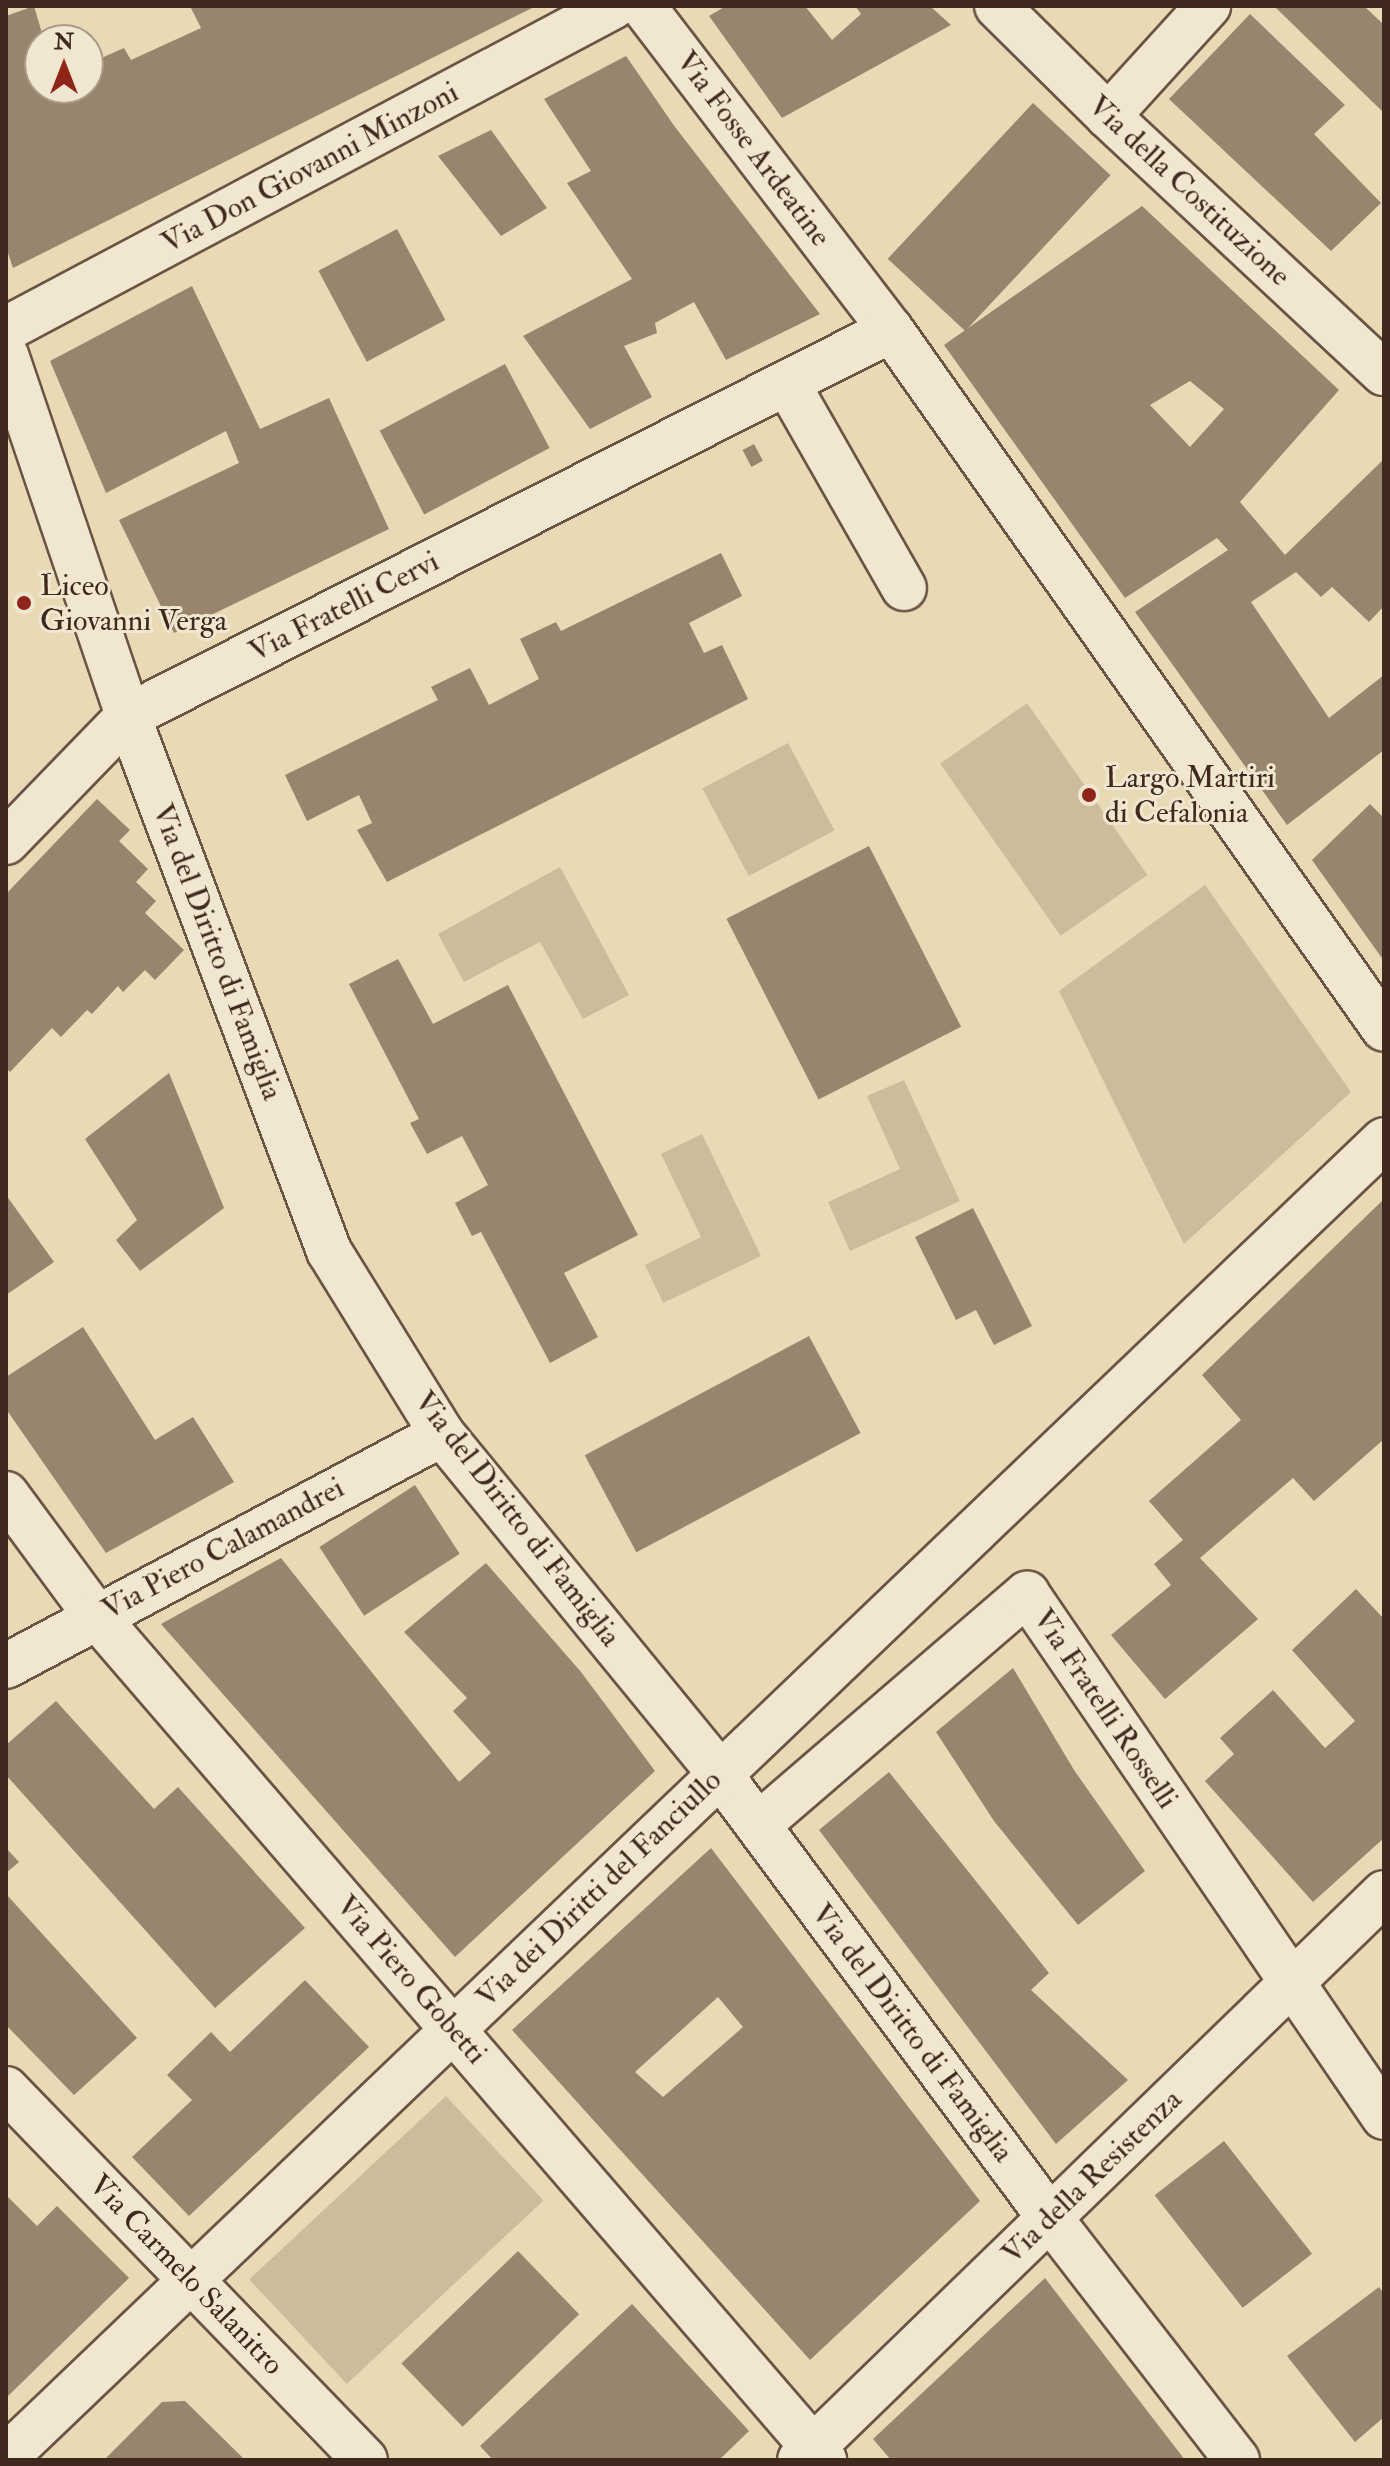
<!DOCTYPE html>
<style>
body{margin:0}
#map{position:relative;width:1390px;height:2466px;overflow:hidden;background:#e9dab6;font-family:"IM FELL Double Pica",serif}
div>[style]{position:absolute}
.green>*{inset:0;background:#ccbc9c;transform-origin:0 0}
.building>*{inset:0;background:#97856d;transform-origin:0 0}
.roads{filter:drop-shadow(2px 0 #6a5444) drop-shadow(-2px 0 #6a5444) drop-shadow(0 2px #6a5444) drop-shadow(0 -2px #6a5444)}
.street>*{height:44px;margin:-22px;padding:0 22px;transform-origin:22px;border-radius:22px;background:#f1e7d0}
.dots>*{width:22px;height:22px;translate:-50% -50%;box-sizing:border-box;border:4px solid #f1e7d0;border-radius:50%}
span{translate:-50% -50%;white-space:nowrap;text-align:center;line-height:1.15;-webkit-text-stroke:6px #f1e7d0;paint-order:stroke}
.street-label{font-size:30px;color:#3f281e}
.poi-label{font-size:30px;color:#3f281e}
.left{translate:0 -50%;text-align:left}
.frame{position:absolute;inset:0;border:8px solid #3f281e;pointer-events:none}
.north{position:absolute;left:24px;top:24px;width:80px;height:80px;box-sizing:border-box;background:#f1e7d0;border:2px solid #aa9b89;border-radius:50%;rotate:0deg;font-size:22px;font-weight:700;line-height:32px;text-align:center;color:#3f281e}
.north::after{content:'';display:block;margin:auto;width:28px;height:36px;background:#8f2418;clip-path:polygon(50% 0,100% 100%,50% 72%,0 100%)}
</style>
<div id="map">
<div class="green">
<div style="left:1027px;top:703px;width:210px;height:106px;rotate:55deg"></div>
<div style="left:788px;top:743px;width:99px;height:97px;rotate:62deg"></div>
<div style="clip-path:polygon(560px 867px,629px 995px,583px 1019px,540px 942px,464px 982px,438px 934px)"></div>
<div style="clip-path:polygon(1205px 885px,1351px 1092px,1184px 1244px,1059px 991px)"></div>
<div style="clip-path:polygon(904px 1080px,960px 1201px,850px 1251px,828px 1202px,900px 1169px,867px 1096px)"></div>
<div style="clip-path:polygon(702px 1134px,761px 1256px,663px 1303px,645px 1265px,701px 1237px,661px 1154px)"></div>
<div style="left:446px;top:2096px;width:143px;height:269px;rotate:47deg"></div>
</div>
<div class="building">
<div style="clip-path:polygon(34px 6px,44px 40px,40px 40px,40px 88px,88px 88px,88px 64px,124px 48px,131px 60px,201px 28px,190px 6px,536px 6px,13px 268px,6px 247px,6px 16px)"></div>
<div style="clip-path:polygon(726px 6px,805px 6px,832px 40px,861px 14px,855px 6px,930px 6px,951px 25px,782px 118px,709px 16px)"></div>
<div style="clip-path:polygon(1274px 6px,1364px 6px,1384px 25px,1384px 113px)"></div>
<div style="clip-path:polygon(1250px 14px,1345px 105px,1314px 134px,1381px 203px,1331px 251px,1169px 99px)"></div>
<div style="clip-path:polygon(626px 56px,675px 127px,820px 314px,726px 360px,694px 302px,655px 323px,657px 333px,624px 346px,652px 397px,590px 429px,523px 336px,632px 279px,567px 183px,591px 171px,544px 99px)"></div>
<div style="left:1033px;top:103px;width:106px;height:213px;rotate:43deg"></div>
<div style="clip-path:polygon(491px 130px,547px 208px,501px 236px,438px 156px)"></div>
<div style="clip-path:polygon(evenodd,1142px 206px,1339px 390px,1240px 502px,1285px 555px,1384px 459px,1384px 606px,1369px 622px,1332px 587px,1321px 597px,1296px 572px,1251px 602px,1329px 718px,1384px 675px,1384px 750px,1287px 825px,1135px 612px,1228px 550px,1217px 538px,1125px 598px,944px 345px,1142px 206px,1190px 381px,1224px 409px,1190px 447px,1150px 405px,1190px 381px)"></div>
<div style="left:397px;top:229px;width:103px;height:89px;rotate:62deg"></div>
<div style="clip-path:polygon(192px 286px,260px 429px,329px 398px,389px 529px,174px 633px,119px 520px,239px 463px,226px 431px,106px 493px,50px 361px)"></div>
<div style="left:505px;top:364px;width:95px;height:142px;rotate:62deg"></div>
<div style="left:754px;top:444px;width:19px;height:13px;rotate:62deg"></div>
<div style="clip-path:polygon(721px 553px,742px 596px,689px 623px,704px 653px,722px 645px,748px 699px,387px 882px,357px 830px,372px 823px,359px 795px,307px 821px,285px 775px,438px 700px,431px 687px,470px 668px,489px 705px,539px 679px,520px 639px,556px 622px,561px 631px)"></div>
<div style="clip-path:polygon(97px 799px,130px 830px,119px 841px,148px 869px,136px 882px,156px 901px,145px 913px,184px 950px,155px 980px,145px 970px,123px 992px,118px 986px,92px 1014px,87px 1010px,61px 1037px,52px 1028px,10px 1072px,6px 1068px,6px 894px)"></div>
<div style="clip-path:polygon(1370px 804px,1384px 818px,1384px 961px,1312px 860px)"></div>
<div style="left:869px;top:846px;width:203px;height:160px;rotate:63deg"></div>
<div style="clip-path:polygon(398px 959px,433px 1024px,508px 985px,638px 1235px,564px 1273px,598px 1337px,550px 1363px,481px 1232px,472px 1236px,455px 1203px,488px 1185px,462px 1136px,427px 1154px,410px 1123px,419px 1119px,349px 984px)"></div>
<div style="clip-path:polygon(169px 1073px,224px 1208px,140px 1271px,116px 1240px,137px 1220px,85px 1139px)"></div>
<div style="clip-path:polygon(6px 1195px,54px 1262px,6px 1295px)"></div>
<div style="clip-path:polygon(1384px 1199px,1384px 1439px,1314px 1501px,1293px 1478px,1200px 1558px,1258px 1619px,1165px 1699px,1111px 1635px,1171px 1585px,1154px 1564px,1183px 1540px,1149px 1501px,1241px 1420px,1202px 1375px)"></div>
<div style="clip-path:polygon(973px 1208px,1032px 1326px,994px 1345px,976px 1310px,956px 1320px,915px 1237px)"></div>
<div style="clip-path:polygon(83px 1327px,155px 1440px,193px 1417px,234px 1482px,106px 1553px,6px 1409px,6px 1377px)"></div>
<div style="left:809px;top:1336px;width:110px;height:254px;rotate:62deg"></div>
<div style="left:415px;top:1485px;width:82px;height:114px;rotate:57deg"></div>
<div style="clip-path:polygon(281px 1558px,459px 1782px,491px 1753px,453px 1711px,467px 1698px,404px 1632px,486px 1563px,581px 1672px,655px 1771px,455px 1957px,161px 1624px)"></div>
<div style="clip-path:polygon(1356px 1589px,1384px 1619px,1384px 1838px,1313px 1902px,1205px 1781px,1234px 1754px,1220px 1738px,1273px 1690px,1325px 1748px,1355px 1721px,1292px 1650px)"></div>
<div style="clip-path:polygon(1013px 1668px,1074px 1770px,1145px 1871px,1078px 1925px,994px 1821px,936px 1732px)"></div>
<div style="clip-path:polygon(56px 1701px,154px 1809px,178px 1787px,305px 1928px,215px 2008px,6px 1775px,6px 1745px)"></div>
<div style="clip-path:polygon(889px 1772px,1049px 1973px,1031px 1990px,1128px 2080px,1056px 2144px,819px 1830px)"></div>
<div style="clip-path:polygon(6px 1848px,19px 1862px,6px 1873px)"></div>
<div style="clip-path:polygon(evenodd,711px 1848px,980px 2201px,810px 2360px,512px 2030px,711px 1848px,718px 1997px,743px 2027px,663px 2097px,635px 2072px,718px 1997px)"></div>
<div style="clip-path:polygon(6px 1894px,137px 2038px,74px 2095px,6px 2025px)"></div>
<div style="clip-path:polygon(305px 1980px,369px 2047px,189px 2216px,132px 2157px,192px 2100px,167px 2075px,211px 2032px,230px 2052px)"></div>
<div style="left:1224px;top:2141px;width:143px;height:88px;rotate:52deg"></div>
<div style="clip-path:polygon(6px 2195px,37px 2226px,57px 2206px,129px 2278px,6px 2398px)"></div>
<div style="left:518px;top:2251px;width:88px;height:162px;rotate:46deg"></div>
<div style="clip-path:polygon(1045px 2278px,1185px 2460px,891px 2460px,873px 2439px)"></div>
<div style="clip-path:polygon(1379px 2287px,1384px 2294px,1384px 2417px,1355px 2442px,1287px 2356px)"></div>
<div style="clip-path:polygon(632px 2304px,749px 2431px,719px 2460px,493px 2460px,480px 2446px)"></div>
<div style="clip-path:polygon(185px 2401px,245px 2460px,104px 2460px,162px 2402px)"></div>
</div>
<div class="roads">
<div class="street">
<div style="left:643px;top:6px;width:408px;rotate:52.6deg"></div>
<div style="left:997px;top:6px;width:156px;rotate:44.7deg"></div>
<div style="left:1108px;top:116px;width:377px;rotate:43deg"></div>
<div style="left:1108px;top:116px;width:149px;rotate:-47.7deg"></div>
<div style="left:6px;top:329px;width:688px;rotate:-27.98deg"></div>
<div style="left:6px;top:355px;width:381px;rotate:71.3deg"></div>
<div style="left:128px;top:716px;width:572px;rotate:69.41deg"></div>
<div style="left:329px;top:1251px;width:215px;rotate:58.3deg"></div>
<div style="left:442px;top:1434px;width:438px;rotate:50.7deg"></div>
<div style="left:719px;top:1773px;width:555px;rotate:53.36deg"></div>
<div style="left:1050px;top:2218px;width:306px;rotate:52.3deg"></div>
<div style="left:787px;top:383px;width:236px;rotate:60.3deg"></div>
<div style="left:6px;top:842px;width:175px;rotate:-45.9deg"></div>
<div style="left:128px;top:716px;width:855px;rotate:-26.83deg"></div>
<div style="left:891px;top:330px;width:855px;rotate:54.8deg"></div>
<div style="left:6px;top:1494px;width:152px;rotate:53.6deg"></div>
<div style="left:96px;top:1616px;width:1115px;rotate:49.22deg"></div>
<div style="left:6px;top:1666px;width:494px;rotate:-28deg"></div>
<div style="left:758px;top:1825px;width:355px;rotate:-40.7deg"></div>
<div style="left:1027px;top:1594px;width:633px;rotate:55.68deg"></div>
<div style="left:6px;top:2089px;width:516px;rotate:45.94deg"></div>
<div style="left:6px;top:2457px;width:1906px;rotate:-43.7deg"></div>
<div style="left:800px;top:2460px;width:814px;rotate:-44.15deg"></div>
</div>
</div>
<div class="dots">
<div style="left:24px;top:603px;background:#8f2418"></div>
<div style="left:1089px;top:795px;background:#8f2418"></div>
</div>
<div class="street-label">
<span style="left:753px;top:149px;rotate:53deg">Via Fosse Ardeatine</span>
<span style="left:310px;top:168px;rotate:-28deg">Via Don Giovanni Minzoni</span>
<span style="left:1189px;top:191px;rotate:43deg">Via della Costituzione</span>
<span style="left:344px;top:607px;rotate:-27deg">Via Fratelli Cervi</span>
<span style="left:217px;top:952px;rotate:69deg">Via del Diritto di Famiglia</span>
<span style="left:517px;top:1519px;rotate:52deg">Via del Diritto di Famiglia</span>
<span style="left:223px;top:1549px;rotate:-28deg">Via Piero Calamandrei</span>
<span style="left:1105px;top:1709px;rotate:56deg">Via Fratelli Rosselli</span>
<span style="left:599px;top:1889px;rotate:-44deg">Via dei Diritti del Fanciullo</span>
<span style="left:411px;top:1980px;rotate:49deg">Via Piero Gobetti</span>
<span style="left:912px;top:2033px;rotate:53deg">Via del Diritto di Famiglia</span>
<span style="left:1092px;top:2177px;rotate:-44deg">Via della Resistenza</span>
<span style="left:186px;top:2275px;rotate:46deg">Via Carmelo Salanitro</span>
</div>
<div class="poi-label">
<span class="left" style="left:40px;top:603px">Liceo<br>Giovanni Verga</span>
<span class="left" style="left:1105px;top:795px">Largo Martiri<br>di Cefalonia</span>
</div>
<div class="frame"></div>
<div class="north">N</div>
</div>
